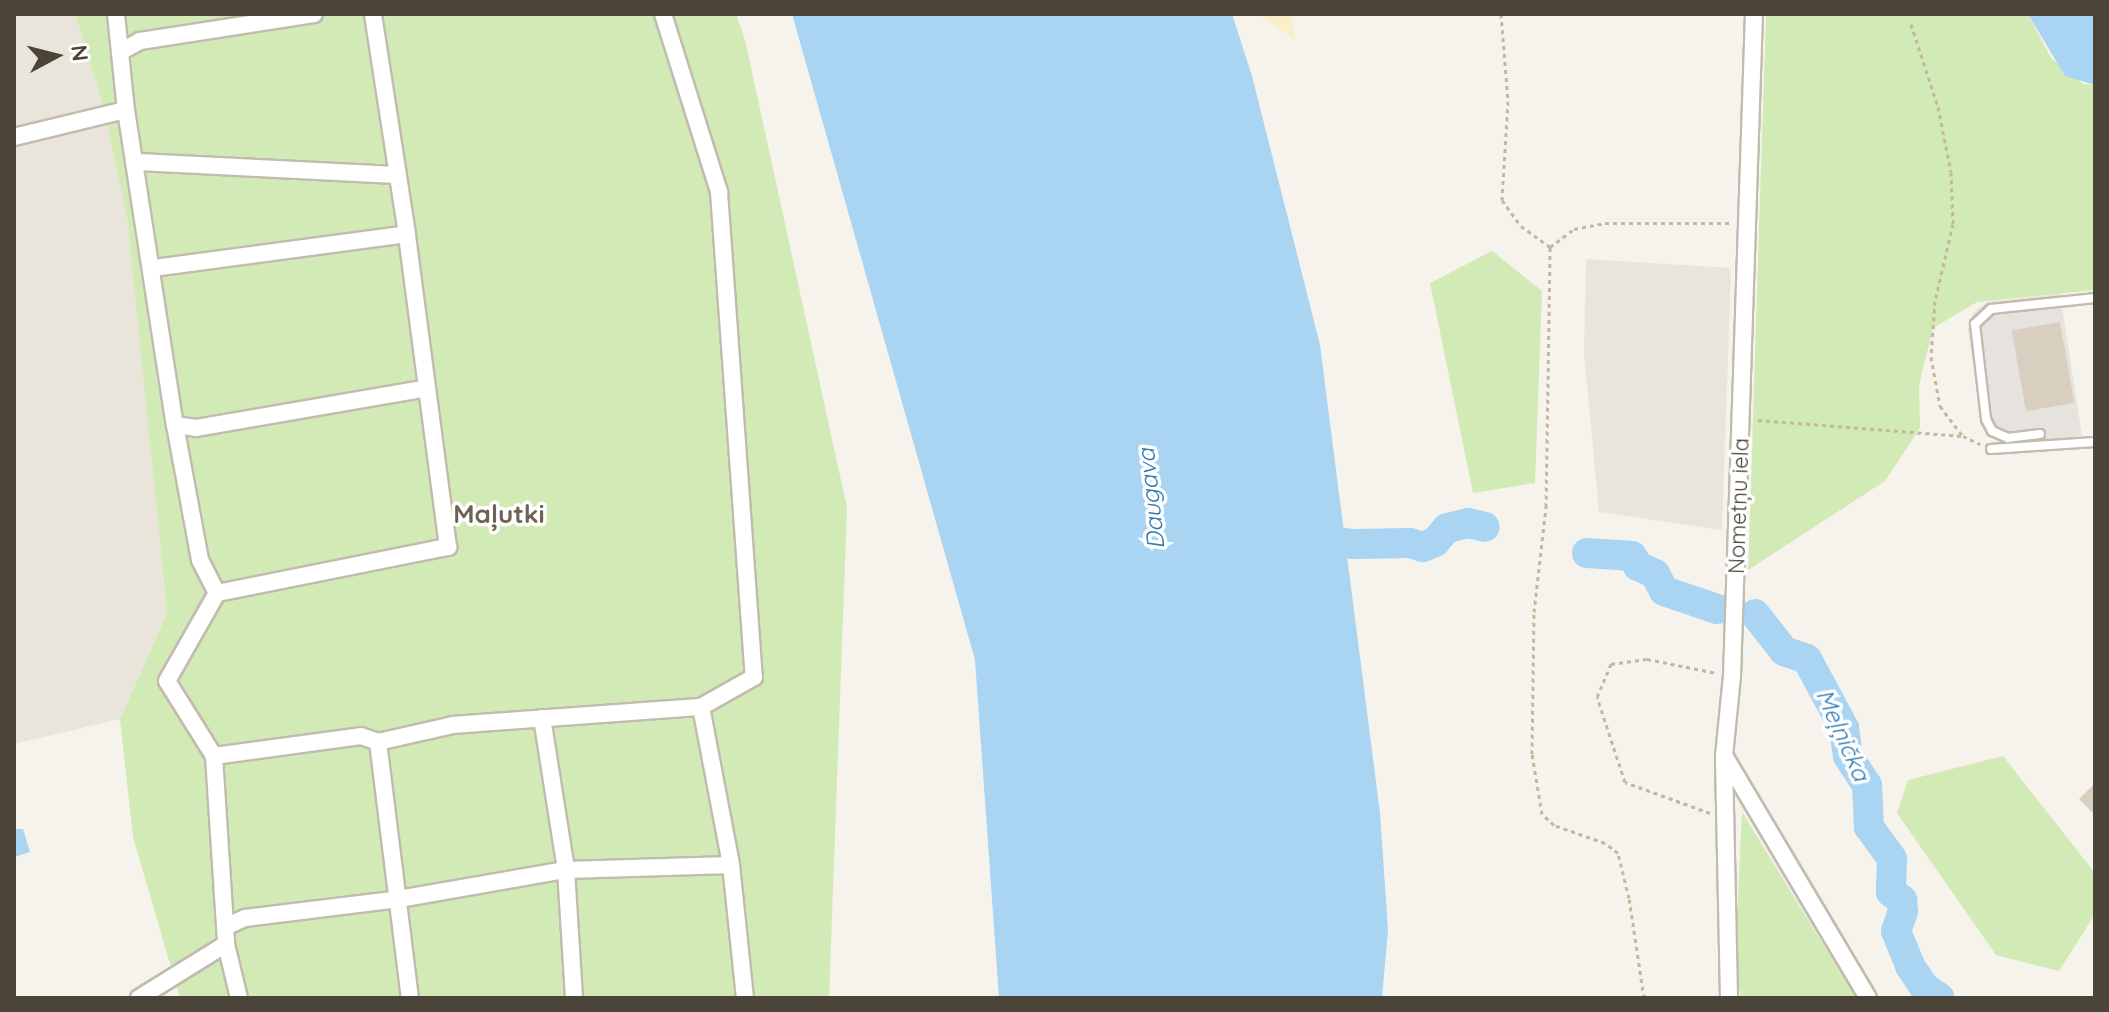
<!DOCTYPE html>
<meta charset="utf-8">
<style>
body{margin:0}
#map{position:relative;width:2109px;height:1012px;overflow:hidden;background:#f6f3ec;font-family:Quicksand,sans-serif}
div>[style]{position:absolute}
.residential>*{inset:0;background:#eae5da}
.industrial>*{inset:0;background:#e6e2dd}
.green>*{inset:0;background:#d2eab5}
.sand>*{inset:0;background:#f9efc9}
.water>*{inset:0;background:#a9d4f2}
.river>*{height:30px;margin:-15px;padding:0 15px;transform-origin:15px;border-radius:15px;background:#a9d4f2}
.building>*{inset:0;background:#d8cfc1;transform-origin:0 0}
.path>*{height:3px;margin-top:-1.5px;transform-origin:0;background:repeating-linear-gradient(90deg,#c4b79f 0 4px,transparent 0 8px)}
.roads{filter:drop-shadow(2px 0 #c2bbae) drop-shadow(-2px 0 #c2bbae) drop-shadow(0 2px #c2bbae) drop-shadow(0 -2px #c2bbae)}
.lane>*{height:8px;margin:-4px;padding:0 4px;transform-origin:4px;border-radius:4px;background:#fff}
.street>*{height:16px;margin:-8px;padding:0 8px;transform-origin:8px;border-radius:8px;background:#fff}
span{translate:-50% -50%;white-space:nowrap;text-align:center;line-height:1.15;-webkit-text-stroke:7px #fff;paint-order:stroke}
.street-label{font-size:22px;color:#4b4439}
.water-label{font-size:24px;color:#2e7ab2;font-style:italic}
.quarter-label{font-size:26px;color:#6e6250;font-weight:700}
.frame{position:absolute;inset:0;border:16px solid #4b4439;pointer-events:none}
.north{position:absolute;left:16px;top:16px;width:80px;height:80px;-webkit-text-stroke:6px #fff;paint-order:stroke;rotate:83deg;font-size:22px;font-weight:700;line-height:32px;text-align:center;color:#4b4439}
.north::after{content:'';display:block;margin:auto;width:28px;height:36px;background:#4b4439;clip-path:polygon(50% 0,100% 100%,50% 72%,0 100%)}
</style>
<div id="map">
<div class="residential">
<div style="clip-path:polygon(14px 14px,75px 14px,103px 106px,127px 218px,167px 613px,120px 719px,14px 744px)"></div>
<div style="clip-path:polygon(1586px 259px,1731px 268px,1722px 530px,1599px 512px,1584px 353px)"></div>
</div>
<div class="industrial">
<div style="clip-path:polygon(2060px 294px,2082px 436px,2008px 444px,1994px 439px,1982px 425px,1968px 329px,1973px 313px,1987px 302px)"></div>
</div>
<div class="green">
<div style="clip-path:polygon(75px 14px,736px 14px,745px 40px,847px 508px,829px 998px,180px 998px,133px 837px,120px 719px,167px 613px,127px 218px,103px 106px)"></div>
<div style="clip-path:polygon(1766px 14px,2028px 14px,2051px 58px,2083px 84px,2095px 85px,2095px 290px,1977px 302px,1933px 328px,1919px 385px,1920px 428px,1885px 481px,1748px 570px)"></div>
<div style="clip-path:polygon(1492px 251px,1542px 291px,1535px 483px,1473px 493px,1430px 283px)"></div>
<div style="clip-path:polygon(2003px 756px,2095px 873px,2095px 914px,2059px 971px,1996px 955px,1897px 813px,1908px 780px)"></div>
<div style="clip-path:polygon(1742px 812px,1856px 998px,1740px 998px,1736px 943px)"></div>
</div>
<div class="sand">
<div style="clip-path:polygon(1258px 14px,1291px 14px,1295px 40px)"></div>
</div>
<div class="water">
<div style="clip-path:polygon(792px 14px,1232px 14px,1252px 76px,1320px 345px,1380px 813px,1388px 930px,1382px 998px,999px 998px,975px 660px)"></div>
<div style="clip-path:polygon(2028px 14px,2095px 14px,2095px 85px,2065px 76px)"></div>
<div style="clip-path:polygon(14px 829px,23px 829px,30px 852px,14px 857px)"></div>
</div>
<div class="river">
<div style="left:1304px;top:539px;width:50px;rotate:5.7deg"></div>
<div style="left:1354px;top:544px;width:56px;rotate:-1deg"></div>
<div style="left:1410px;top:543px;width:14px;rotate:17deg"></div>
<div style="left:1423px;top:547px;width:13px;rotate:-23deg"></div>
<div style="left:1435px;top:542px;width:18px;rotate:-49deg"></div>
<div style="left:1447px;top:528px;width:22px;rotate:-13deg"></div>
<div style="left:1468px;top:523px;width:17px;rotate:13deg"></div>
<div style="left:1587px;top:553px;width:45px;rotate:3.8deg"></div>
<div style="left:1632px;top:556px;width:12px;rotate:59deg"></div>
<div style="left:1638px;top:566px;width:19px;rotate:25deg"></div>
<div style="left:1655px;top:574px;width:19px;rotate:62deg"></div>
<div style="left:1664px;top:591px;width:56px;rotate:18.8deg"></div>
<div style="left:1755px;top:614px;width:47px;rotate:51.9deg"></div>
<div style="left:1784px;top:651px;width:24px;rotate:19deg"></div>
<div style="left:1807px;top:659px;width:78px;rotate:61.8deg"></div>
<div style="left:1844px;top:728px;width:28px;rotate:82deg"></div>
<div style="left:1848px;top:756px;width:35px;rotate:57deg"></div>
<div style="left:1867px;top:785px;width:42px;rotate:87.3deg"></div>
<div style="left:1869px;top:827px;width:39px;rotate:54deg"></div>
<div style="left:1892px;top:859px;width:33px;rotate:92deg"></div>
<div style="left:1891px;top:892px;width:14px;rotate:36deg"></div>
<div style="left:1902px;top:900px;width:11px;rotate:85deg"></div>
<div style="left:1903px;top:911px;width:21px;rotate:109deg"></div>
<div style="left:1896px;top:931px;width:38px;rotate:68deg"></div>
<div style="left:1910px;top:966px;width:25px;rotate:56deg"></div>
<div style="left:1924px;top:987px;width:19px;rotate:35deg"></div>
</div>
<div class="building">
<div style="left:2060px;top:322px;width:82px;height:49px;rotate:80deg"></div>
<div style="clip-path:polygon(2095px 783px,2095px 815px,2079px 799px)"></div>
</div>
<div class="path">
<div style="left:1501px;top:14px;width:87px;rotate:85.4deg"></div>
<div style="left:1508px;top:101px;width:99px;rotate:93.5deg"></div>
<div style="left:1502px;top:200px;width:32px;rotate:54deg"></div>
<div style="left:1521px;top:226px;width:36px;rotate:36deg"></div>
<div style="left:1911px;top:24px;width:87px;rotate:72deg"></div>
<div style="left:1938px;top:107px;width:66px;rotate:78.7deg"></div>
<div style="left:1951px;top:172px;width:52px;rotate:87.8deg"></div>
<div style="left:1953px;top:224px;width:79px;rotate:103.2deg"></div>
<div style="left:1935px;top:301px;width:56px;rotate:94.1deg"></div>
<div style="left:1931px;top:357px;width:50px;rotate:79.6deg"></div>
<div style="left:1940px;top:406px;width:38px;rotate:53deg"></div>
<div style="left:1963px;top:436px;width:19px;rotate:25deg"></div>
<div style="left:1758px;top:420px;width:205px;rotate:4.5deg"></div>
<div style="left:1710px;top:813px;width:90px;rotate:-160deg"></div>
<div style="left:1625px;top:782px;width:89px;rotate:-108.2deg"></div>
<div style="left:1597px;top:697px;width:36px;rotate:-67deg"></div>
<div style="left:1611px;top:664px;width:36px;rotate:-8deg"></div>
<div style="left:1647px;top:659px;width:71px;rotate:11.3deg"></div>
<div style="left:1644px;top:998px;width:101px;rotate:-98.5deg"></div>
<div style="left:1629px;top:898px;width:46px;rotate:-103.7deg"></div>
<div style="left:1618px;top:853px;width:16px;rotate:-142deg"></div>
<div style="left:1605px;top:843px;width:54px;rotate:-160.6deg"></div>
<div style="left:1554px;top:825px;width:16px;rotate:-137deg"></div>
<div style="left:1542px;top:814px;width:61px;rotate:-99.5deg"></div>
<div style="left:1532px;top:754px;width:142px;rotate:-89.2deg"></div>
<div style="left:1534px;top:612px;width:106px;rotate:-83.5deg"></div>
<div style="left:1546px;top:507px;width:260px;rotate:-89.1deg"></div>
<div style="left:1550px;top:247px;width:30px;rotate:-37deg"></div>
<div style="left:1574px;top:229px;width:32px;rotate:-11deg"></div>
<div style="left:1605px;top:223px;width:128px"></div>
</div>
<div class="roads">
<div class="lane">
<div style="left:2040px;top:434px;width:32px;rotate:173deg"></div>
<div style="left:2008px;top:438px;width:17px;rotate:-156deg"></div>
<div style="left:1992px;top:431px;width:13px;rotate:-117deg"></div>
<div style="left:1986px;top:419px;width:96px;rotate:-96.6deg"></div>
<div style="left:1975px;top:324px;width:22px;rotate:-43deg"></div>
<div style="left:1991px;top:309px;width:105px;rotate:-6deg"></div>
<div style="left:1991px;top:449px;width:104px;rotate:-3.9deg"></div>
</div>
<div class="street">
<div style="left:116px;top:14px;width:97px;rotate:84.1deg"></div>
<div style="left:126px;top:110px;width:319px;rotate:81.2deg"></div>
<div style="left:175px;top:425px;width:137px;rotate:79.5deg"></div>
<div style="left:200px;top:560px;width:37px;rotate:63deg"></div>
<div style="left:217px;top:593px;width:101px;rotate:119.6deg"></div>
<div style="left:167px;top:681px;width:89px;rotate:57.9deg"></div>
<div style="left:214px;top:756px;width:188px;rotate:86.3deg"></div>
<div style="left:226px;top:944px;width:56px;rotate:76.5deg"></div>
<div style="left:663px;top:14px;width:187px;rotate:72.5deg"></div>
<div style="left:719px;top:192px;width:486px;rotate:85.9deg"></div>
<div style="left:754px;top:677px;width:61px;rotate:150.5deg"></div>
<div style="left:701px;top:707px;width:161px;rotate:79.2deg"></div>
<div style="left:731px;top:865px;width:134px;rotate:84deg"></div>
<div style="left:122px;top:51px;width:21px;rotate:-29deg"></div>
<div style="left:140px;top:41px;width:176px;rotate:-8.8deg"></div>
<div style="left:14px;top:137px;width:115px;rotate:-13.6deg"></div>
<div style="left:137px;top:162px;width:261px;rotate:2.9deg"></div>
<div style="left:153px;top:268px;width:256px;rotate:-7.6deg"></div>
<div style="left:175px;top:425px;width:21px;rotate:8deg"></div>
<div style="left:196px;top:428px;width:234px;rotate:-9.8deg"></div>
<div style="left:217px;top:593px;width:236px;rotate:-11.3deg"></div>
<div style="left:448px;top:547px;width:316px;rotate:-97.5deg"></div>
<div style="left:407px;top:234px;width:223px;rotate:-98.8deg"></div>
<div style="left:542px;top:718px;width:154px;rotate:81deg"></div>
<div style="left:566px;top:870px;width:128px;rotate:86.4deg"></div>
<div style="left:378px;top:742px;width:258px;rotate:82.9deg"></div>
<div style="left:214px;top:756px;width:148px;rotate:-7.7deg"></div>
<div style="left:361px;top:736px;width:18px;rotate:19deg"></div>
<div style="left:378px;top:742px;width:77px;rotate:-12.8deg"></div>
<div style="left:453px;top:725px;width:249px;rotate:-4.2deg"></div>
<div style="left:1725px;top:757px;width:280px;rotate:59.3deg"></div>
<div style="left:227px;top:926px;width:20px;rotate:-24deg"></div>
<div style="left:245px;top:918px;width:155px;rotate:-7deg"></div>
<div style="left:399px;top:899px;width:169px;rotate:-9.9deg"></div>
<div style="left:566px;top:870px;width:165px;rotate:-1.7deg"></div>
<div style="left:139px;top:998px;width:102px;rotate:-31.8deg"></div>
<div style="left:1729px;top:998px;width:242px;rotate:-91.2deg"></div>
<div style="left:1724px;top:756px;width:80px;rotate:-84.3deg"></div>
<div style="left:1732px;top:676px;width:662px;rotate:-88.1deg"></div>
</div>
</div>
<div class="street-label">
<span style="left:1739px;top:506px;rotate:-88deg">Nometņu iela</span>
</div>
<div class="water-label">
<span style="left:1151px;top:499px;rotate:-96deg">Daugava</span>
<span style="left:1843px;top:735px;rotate:66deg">Meļņička</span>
</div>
<div class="quarter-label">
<span style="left:499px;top:514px">Maļutki</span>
</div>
<div class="frame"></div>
<div class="north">N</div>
</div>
